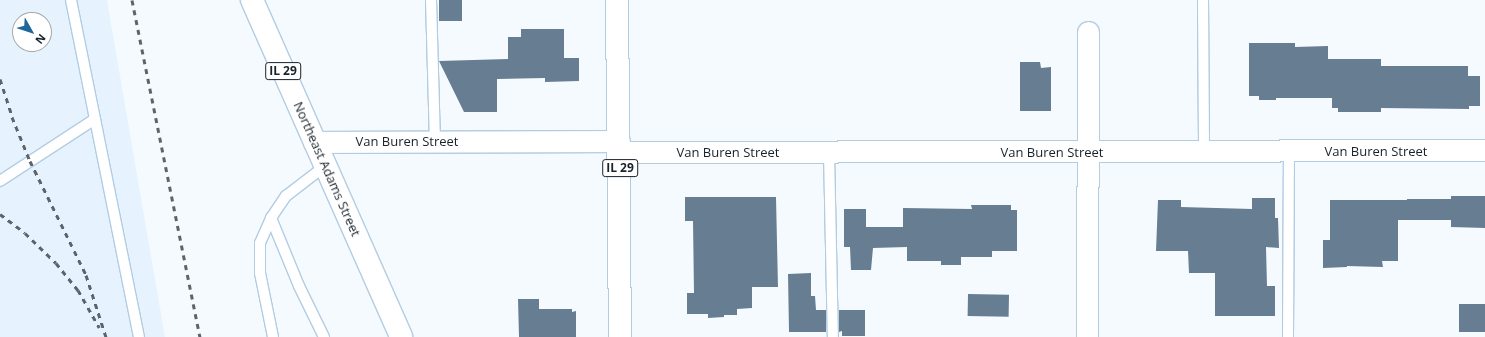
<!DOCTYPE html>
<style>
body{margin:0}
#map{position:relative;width:1485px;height:337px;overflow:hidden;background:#f5faff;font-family:"Open Sans",sans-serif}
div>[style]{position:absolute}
.built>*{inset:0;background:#e6f3ff}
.building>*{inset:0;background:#667d92;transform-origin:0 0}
.roads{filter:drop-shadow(1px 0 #b2cce2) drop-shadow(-1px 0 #b2cce2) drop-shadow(0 1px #b2cce2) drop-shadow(0 -1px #b2cce2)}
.lane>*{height:10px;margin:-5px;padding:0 5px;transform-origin:5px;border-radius:5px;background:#fff}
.street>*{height:21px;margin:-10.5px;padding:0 10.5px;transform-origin:10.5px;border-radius:10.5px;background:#fff}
.primary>*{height:22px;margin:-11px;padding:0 11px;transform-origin:11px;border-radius:11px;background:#fff}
.rail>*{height:3px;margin-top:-1.5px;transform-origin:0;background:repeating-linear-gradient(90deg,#5c646b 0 5px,transparent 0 10px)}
span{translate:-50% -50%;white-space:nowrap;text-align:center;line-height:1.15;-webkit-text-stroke:3.5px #fff;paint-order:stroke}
.shield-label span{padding:1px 3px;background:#fff;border:1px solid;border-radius:3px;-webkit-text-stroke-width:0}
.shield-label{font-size:12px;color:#18222a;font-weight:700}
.street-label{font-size:13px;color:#18222a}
.north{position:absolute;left:12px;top:12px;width:40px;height:40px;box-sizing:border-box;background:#fff;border:1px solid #a3a7aa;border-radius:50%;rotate:129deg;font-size:11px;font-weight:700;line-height:16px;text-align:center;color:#18222a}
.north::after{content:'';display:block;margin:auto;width:14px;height:18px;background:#1f679b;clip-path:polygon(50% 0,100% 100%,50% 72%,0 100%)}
</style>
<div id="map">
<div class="built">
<div style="clip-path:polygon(evenodd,0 0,107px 0,165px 337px,0 337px,0 0,20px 20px,44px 20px,44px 44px,20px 44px,20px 20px)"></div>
</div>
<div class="building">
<div style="left:439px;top:0;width:23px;height:21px"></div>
<div style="clip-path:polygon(521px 29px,564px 29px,564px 58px,579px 58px,579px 81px,545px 82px,545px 78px,497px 79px,497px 112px,464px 112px,439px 61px,508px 59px,508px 37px,521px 37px)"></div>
<div style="clip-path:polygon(1249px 43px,1295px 43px,1295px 47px,1328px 46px,1328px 59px,1381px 59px,1381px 66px,1468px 66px,1468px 76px,1480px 76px,1480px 106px,1469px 106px,1469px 109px,1381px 108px,1381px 112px,1338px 112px,1338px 108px,1332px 108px,1332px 98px,1276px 98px,1276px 100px,1259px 100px,1259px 96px,1249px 96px)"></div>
<div style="clip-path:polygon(1020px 62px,1040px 62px,1041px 68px,1051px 67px,1051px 111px,1020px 111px)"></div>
<div style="clip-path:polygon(1451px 196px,1485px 196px,1485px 228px,1451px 227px,1451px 220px,1398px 220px,1398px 261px,1382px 261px,1383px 267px,1347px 266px,1347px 267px,1323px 268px,1323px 240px,1330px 240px,1330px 200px,1407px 200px,1407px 199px,1451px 199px)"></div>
<div style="clip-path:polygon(685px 197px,776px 197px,778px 287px,752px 287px,752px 308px,737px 309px,737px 315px,724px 315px,724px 317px,708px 318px,708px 314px,687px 314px,687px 293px,694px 293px,693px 221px,685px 221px)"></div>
<div style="clip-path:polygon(1252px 198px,1275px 198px,1275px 218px,1278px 218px,1279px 248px,1266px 247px,1267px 286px,1275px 286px,1275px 316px,1215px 316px,1215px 273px,1189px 273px,1188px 251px,1156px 251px,1158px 200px,1181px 200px,1181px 207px,1252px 209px)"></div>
<div style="clip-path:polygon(971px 205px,1011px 205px,1011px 210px,1017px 210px,1017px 251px,992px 251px,992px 257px,961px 257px,961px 265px,941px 265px,941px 261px,907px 261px,907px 247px,873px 248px,871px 270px,851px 270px,850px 247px,844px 247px,844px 209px,866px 209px,866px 227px,903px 227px,903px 208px,972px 209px)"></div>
<div style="clip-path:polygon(811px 273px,811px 296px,815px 296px,816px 310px,826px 310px,826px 332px,789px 332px,788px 274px)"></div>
<div style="left:968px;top:294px;width:41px;height:22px;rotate:1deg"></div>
<div style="clip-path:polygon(518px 299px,539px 299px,539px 309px,572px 309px,572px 312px,576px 311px,576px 337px,519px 337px)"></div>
<div style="left:1459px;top:304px;width:26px;height:28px"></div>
<div style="clip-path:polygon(839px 310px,865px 310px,865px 336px,842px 336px,842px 331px,839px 332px)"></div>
</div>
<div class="roads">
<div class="lane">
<div style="left:71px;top:0;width:344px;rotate:78.6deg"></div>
<div style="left:431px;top:0;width:141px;rotate:88.4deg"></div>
<div style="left:1203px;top:0;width:150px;rotate:89.6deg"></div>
<div style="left:829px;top:152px;width:185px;rotate:88.8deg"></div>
<div style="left:0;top:181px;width:113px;rotate:-33.1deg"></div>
<div style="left:271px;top:218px;width:74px;rotate:67.6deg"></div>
<div style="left:299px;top:286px;width:57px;rotate:63.9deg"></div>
<div style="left:273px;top:337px;width:65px;rotate:-101.5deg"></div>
<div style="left:260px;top:273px;width:30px;rotate:-90deg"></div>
<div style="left:260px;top:243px;width:27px;rotate:-66deg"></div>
<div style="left:271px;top:218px;width:27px;rotate:-56deg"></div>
<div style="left:286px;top:196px;width:49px;rotate:-37.6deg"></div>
<div style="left:1288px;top:337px;width:186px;rotate:-89.7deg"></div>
</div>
<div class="street">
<div style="left:314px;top:142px;width:305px;rotate:-0.2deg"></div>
<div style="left:620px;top:152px;width:865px;rotate:-0.13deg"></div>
<div style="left:1087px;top:337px;width:305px;rotate:-89.8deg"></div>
</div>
<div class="primary">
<div style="left:252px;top:0;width:368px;rotate:66.1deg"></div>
<div style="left:617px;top:0;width:337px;rotate:89.5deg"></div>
</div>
</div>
<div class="rail">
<div style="left:132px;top:0;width:344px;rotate:78.6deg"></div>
<div style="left:0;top:79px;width:40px;rotate:72deg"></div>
<div style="left:12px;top:117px;width:48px;rotate:67.8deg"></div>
<div style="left:30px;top:161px;width:127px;rotate:63.8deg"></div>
<div style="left:86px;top:275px;width:65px;rotate:72.1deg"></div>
<div style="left:0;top:214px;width:31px;rotate:37deg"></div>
<div style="left:25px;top:233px;width:43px;rotate:44.1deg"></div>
<div style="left:56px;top:263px;width:35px;rotate:51deg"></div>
<div style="left:78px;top:290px;width:43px;rotate:60.4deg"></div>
</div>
<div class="shield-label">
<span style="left:283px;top:71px">IL 29</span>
<span style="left:620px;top:168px">IL 29</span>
</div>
<div class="street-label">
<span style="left:407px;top:141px">Van Buren Street</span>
<span style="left:1376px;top:151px">Van Buren Street</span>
<span style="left:728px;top:152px">Van Buren Street</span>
<span style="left:1052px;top:152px">Van Buren Street</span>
<span style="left:327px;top:169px;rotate:66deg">Northeast Adams Street</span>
</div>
<div class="north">N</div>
</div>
